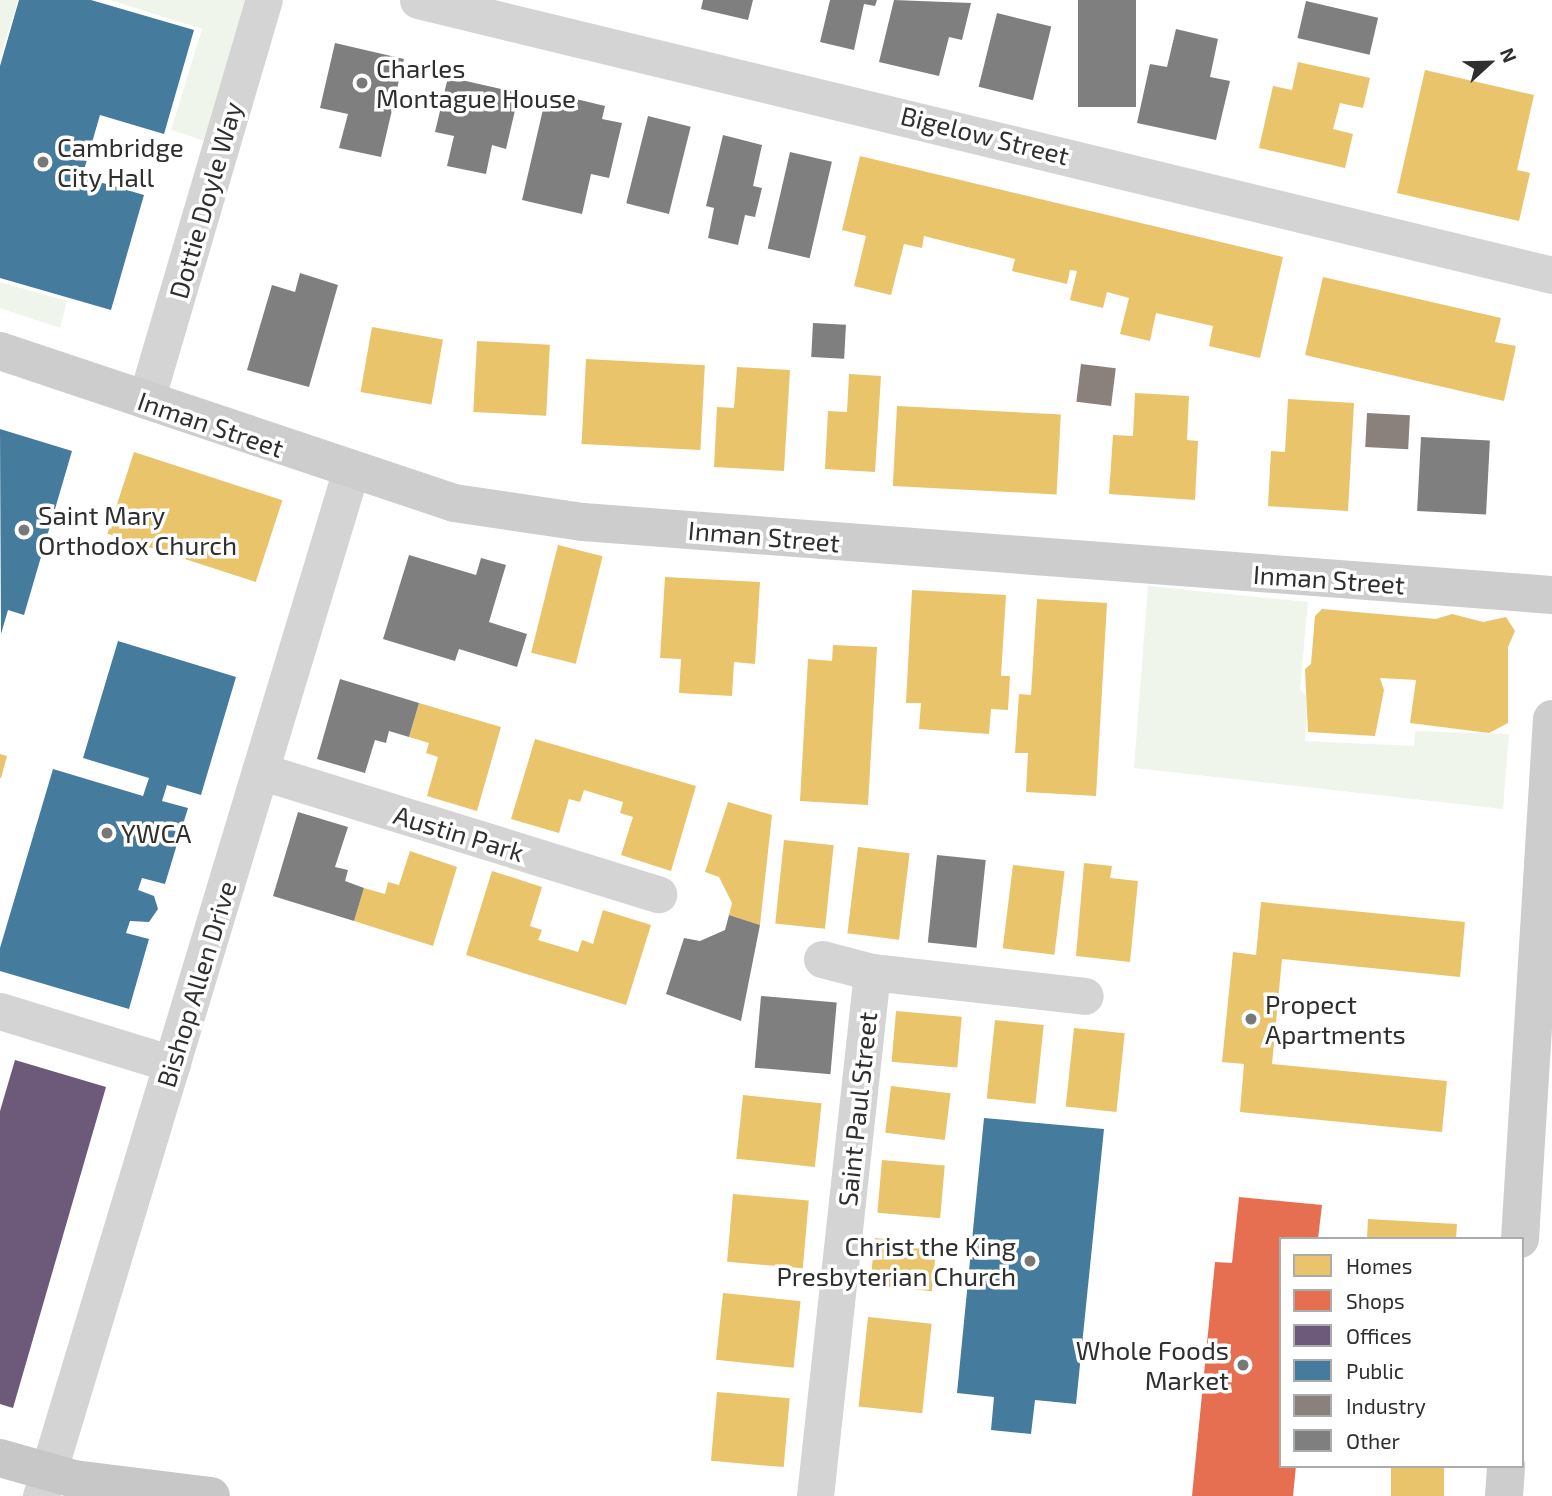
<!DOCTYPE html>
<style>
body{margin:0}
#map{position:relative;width:1552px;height:1496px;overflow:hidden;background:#fff;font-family:"Exo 2",sans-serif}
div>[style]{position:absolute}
.green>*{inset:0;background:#f0f5ec}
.homes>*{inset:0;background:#e9c46a;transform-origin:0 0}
.shops>*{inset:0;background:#e76f51}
.offices>*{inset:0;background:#6d597a}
.public>*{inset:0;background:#457b9d}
.industry>*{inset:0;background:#8a817c;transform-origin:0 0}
.building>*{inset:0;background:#7f7f7f;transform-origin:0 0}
.street>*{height:37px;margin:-18.5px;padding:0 18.5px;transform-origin:18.5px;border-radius:18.5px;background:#d4d4d4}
.secondary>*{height:38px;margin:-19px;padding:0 19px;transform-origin:19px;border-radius:19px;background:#cdcdcd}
.primary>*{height:38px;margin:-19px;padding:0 19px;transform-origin:19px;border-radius:19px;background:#c7c7c7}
.dots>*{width:19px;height:19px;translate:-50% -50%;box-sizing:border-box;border:4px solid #fff;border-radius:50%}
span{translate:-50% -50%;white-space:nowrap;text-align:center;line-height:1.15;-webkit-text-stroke:7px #fff;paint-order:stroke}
.poi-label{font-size:26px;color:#2f2f2f}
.left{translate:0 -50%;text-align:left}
.right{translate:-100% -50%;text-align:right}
.street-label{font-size:26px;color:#2f2f2f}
.legend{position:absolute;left:1279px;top:1237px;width:245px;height:231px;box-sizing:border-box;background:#fff;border:2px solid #acacac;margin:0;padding:9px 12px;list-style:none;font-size:21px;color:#2f2f2f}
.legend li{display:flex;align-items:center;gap:14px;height:35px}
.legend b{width:35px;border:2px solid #acacac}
.north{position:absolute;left:1454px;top:28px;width:70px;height:70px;-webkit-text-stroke:5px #fff;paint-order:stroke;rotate:68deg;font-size:19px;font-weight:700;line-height:28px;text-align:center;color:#2f2f2f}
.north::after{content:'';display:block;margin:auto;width:24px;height:32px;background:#2f2f2f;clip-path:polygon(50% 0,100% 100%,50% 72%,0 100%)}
</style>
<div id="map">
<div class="green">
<div style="clip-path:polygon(0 0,18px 0,0 57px)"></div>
<div style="clip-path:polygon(110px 0,248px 0,205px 141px,171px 130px,202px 29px)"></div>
<div style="clip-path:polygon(0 282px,67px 301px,60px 328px,0 308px)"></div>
<div style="clip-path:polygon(1148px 586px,1308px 602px,1300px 689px,1307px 698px,1305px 741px,1414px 746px,1415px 731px,1509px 734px,1503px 809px,1134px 768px)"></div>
</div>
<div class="homes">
<div style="clip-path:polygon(1298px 62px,1370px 78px,1363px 108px,1340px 103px,1333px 129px,1353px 134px,1345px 168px,1259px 148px,1273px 86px,1292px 90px)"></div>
<div style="clip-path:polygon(1425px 70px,1534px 95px,1517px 170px,1530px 173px,1519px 221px,1397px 193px)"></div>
<div style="clip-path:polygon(860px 156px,1283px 257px,1260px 358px,1209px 346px,1213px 326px,1156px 313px,1150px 341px,1120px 334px,1129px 298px,1107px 292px,1103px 308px,1070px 300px,1077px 271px,1070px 270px,1067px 284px,1012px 271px,1015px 259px,924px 236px,922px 248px,904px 244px,891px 295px,854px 286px,866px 236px,842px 230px)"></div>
<div style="clip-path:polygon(1323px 277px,1501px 318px,1495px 342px,1516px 346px,1504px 401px,1305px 355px)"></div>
<div style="left:372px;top:327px;width:72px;height:66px;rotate:10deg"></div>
<div style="left:477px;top:341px;width:73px;height:71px;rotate:3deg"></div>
<div style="left:586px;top:359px;width:119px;height:85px;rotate:3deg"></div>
<div style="clip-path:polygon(737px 367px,790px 370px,784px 471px,714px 467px,717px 407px,734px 408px)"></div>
<div style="clip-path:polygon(849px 374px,881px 376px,875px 472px,825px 469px,828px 411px,847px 412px)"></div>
<div style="clip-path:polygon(1135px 393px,1189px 396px,1187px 440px,1198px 441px,1195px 500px,1109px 494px,1113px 435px,1133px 436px)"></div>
<div style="clip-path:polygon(1288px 399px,1354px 403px,1348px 511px,1268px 506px,1271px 451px,1285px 452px)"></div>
<div style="left:897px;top:406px;width:164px;height:80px;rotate:3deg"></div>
<div style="left:134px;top:452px;width:156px;height:86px;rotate:18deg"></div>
<div style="left:558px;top:545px;width:46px;height:111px;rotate:14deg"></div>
<div style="clip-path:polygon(665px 577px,760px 582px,755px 664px,734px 662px,732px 696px,679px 693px,681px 659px,660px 658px)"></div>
<div style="clip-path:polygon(912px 590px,1006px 595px,1001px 676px,1010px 676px,1008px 710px,991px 709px,989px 734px,919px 729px,921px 703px,906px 703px)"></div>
<div style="clip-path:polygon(1037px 599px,1107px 603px,1096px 796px,1026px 792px,1028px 753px,1015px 753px,1019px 694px,1031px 695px)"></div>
<div style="clip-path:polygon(1322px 609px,1436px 619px,1452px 614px,1483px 622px,1506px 617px,1515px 631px,1508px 647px,1508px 723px,1489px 733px,1410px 723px,1416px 680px,1380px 678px,1384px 690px,1375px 736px,1308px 732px,1305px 669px,1311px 664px,1315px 616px)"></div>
<div style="clip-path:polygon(833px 645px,877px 647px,868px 805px,800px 801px,808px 659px,832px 661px)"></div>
<div style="clip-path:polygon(419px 703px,501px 727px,477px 811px,427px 796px,438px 757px,426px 753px,429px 743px,409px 737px)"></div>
<div style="clip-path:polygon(535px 739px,696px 786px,671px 871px,621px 855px,633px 817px,620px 813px,623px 802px,584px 790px,580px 802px,569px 799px,559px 833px,511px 819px)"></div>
<div style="clip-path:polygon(0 754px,7px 756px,1px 778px,0 778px)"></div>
<div style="clip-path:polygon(728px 802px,772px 815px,760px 925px,729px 915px,732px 903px,719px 877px,705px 872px)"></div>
<div style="left:784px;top:840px;width:50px;height:84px;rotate:6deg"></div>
<div style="left:858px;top:847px;width:52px;height:87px;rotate:7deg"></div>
<div style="clip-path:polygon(410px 851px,457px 867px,433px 946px,354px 921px,364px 888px,385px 894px,388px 882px,399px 885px)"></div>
<div style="clip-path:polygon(1084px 863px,1112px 866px,1110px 878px,1138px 881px,1130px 962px,1076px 956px)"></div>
<div style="left:1013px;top:865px;width:52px;height:84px;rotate:7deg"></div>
<div style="clip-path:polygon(492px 871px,542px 887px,530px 926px,542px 930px,538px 940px,578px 952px,582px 940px,593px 944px,603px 910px,651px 925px,626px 1005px,466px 955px)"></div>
<div style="clip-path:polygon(1261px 902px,1465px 922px,1460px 977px,1282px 959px,1272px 1064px,1447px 1081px,1442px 1132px,1240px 1112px,1244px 1064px,1222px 1062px,1233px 952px,1256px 955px)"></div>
<div style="left:896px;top:1011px;width:66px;height:51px;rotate:5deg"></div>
<div style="left:995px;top:1020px;width:49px;height:79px;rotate:6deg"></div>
<div style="left:1074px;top:1028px;width:51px;height:79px;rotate:6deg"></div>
<div style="left:891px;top:1086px;width:60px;height:47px;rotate:7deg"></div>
<div style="left:743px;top:1095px;width:79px;height:64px;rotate:6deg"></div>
<div style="left:882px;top:1160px;width:63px;height:53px;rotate:5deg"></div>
<div style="left:733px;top:1194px;width:76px;height:68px;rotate:5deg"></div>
<div style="clip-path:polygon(1368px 1219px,1457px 1224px,1456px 1239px,1367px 1239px)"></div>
<div style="left:875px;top:1238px;width:62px;height:47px;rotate:6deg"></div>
<div style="left:723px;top:1293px;width:78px;height:67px;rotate:6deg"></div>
<div style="left:868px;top:1317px;width:64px;height:90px;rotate:6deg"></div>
<div style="left:717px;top:1392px;width:73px;height:69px;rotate:5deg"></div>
<div style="left:1391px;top:1466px;width:53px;height:30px"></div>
</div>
<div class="shops">
<div style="clip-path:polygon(1239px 1197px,1322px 1205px,1318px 1239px,1281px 1239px,1281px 1466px,1296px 1466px,1293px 1496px,1192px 1496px,1215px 1262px,1232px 1263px)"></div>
</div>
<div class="offices">
<div style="clip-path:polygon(15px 1060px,106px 1087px,13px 1408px,0 1404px,0 1111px)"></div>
</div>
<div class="public">
<div style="clip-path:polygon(19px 0,91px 0,194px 30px,164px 134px,100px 115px,82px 177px,144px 195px,111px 310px,0 278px,0 66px)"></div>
<div style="clip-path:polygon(0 429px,72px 451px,24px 615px,8px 610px,1px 634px)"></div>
<div style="clip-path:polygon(118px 641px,236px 677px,201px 795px,167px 785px,162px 801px,188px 808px,165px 884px,142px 878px,138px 890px,154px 896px,158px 909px,149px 922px,130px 921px,126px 933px,149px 939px,129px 1009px,0 971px,0 948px,53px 769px,143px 796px,149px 778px,83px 758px)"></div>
<div style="clip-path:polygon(984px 1118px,1104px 1129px,1076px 1404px,1035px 1400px,1031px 1434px,991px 1430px,994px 1397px,957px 1393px)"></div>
</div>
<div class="industry">
<div style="left:1081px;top:364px;width:35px;height:38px;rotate:7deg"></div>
<div style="left:1367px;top:413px;width:43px;height:34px;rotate:3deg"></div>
</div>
<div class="building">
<div style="clip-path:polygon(703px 0,753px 0,748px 20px,701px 9px)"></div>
<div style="clip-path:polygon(830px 0,877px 0,875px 6px,864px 4px,854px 50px,820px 42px)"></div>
<div style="clip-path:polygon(894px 0,971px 3px,962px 40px,949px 37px,939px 76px,879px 62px)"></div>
<div style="left:1078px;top:0;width:58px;height:107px"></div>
<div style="left:1306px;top:1px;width:74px;height:38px;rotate:13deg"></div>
<div style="left:997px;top:13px;width:56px;height:76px;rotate:14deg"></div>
<div style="clip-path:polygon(1176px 29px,1218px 39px,1210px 77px,1230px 81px,1216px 140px,1137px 123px,1150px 64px,1167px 67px)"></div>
<div style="clip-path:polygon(335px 43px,404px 59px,381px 157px,339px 148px,348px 114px,320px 108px)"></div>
<div style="clip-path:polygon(448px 77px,519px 93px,506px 149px,492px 145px,486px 174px,447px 166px,454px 136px,435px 132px)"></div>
<div style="clip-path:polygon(547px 92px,605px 106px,602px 119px,622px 123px,609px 178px,591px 174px,582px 214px,522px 200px)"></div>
<div style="left:648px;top:116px;width:44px;height:90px;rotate:14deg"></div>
<div style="clip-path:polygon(723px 135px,762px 145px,753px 186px,762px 188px,755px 217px,745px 215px,738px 245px,708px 238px,714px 208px,706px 206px)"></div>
<div style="left:790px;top:152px;width:43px;height:99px;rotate:13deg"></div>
<div style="clip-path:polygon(300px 273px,338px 285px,309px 387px,247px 370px,272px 285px,295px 292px)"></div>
<div style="left:813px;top:323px;width:33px;height:34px;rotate:3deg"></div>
<div style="left:1421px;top:437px;width:69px;height:74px;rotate:3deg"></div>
<div style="clip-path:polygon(409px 555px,476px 575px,481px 558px,506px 565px,489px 622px,527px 634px,517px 667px,459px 649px,455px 661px,383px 639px)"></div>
<div style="clip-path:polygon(340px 679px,419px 703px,409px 737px,389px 731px,386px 743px,375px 740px,365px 773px,317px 759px)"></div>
<div style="clip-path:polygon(298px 812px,348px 827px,335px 867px,348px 870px,345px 881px,364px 888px,354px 921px,273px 896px)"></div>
<div style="left:937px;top:855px;width:49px;height:88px;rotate:6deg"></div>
<div style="clip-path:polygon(729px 915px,760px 925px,741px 1021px,666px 994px,684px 938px,700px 941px,725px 930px)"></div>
<div style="left:761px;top:996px;width:76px;height:72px;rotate:5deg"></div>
</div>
<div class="street">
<div style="left:418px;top:0;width:1167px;rotate:13.63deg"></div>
<div style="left:146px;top:400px;width:417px;rotate:-73.6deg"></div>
<div style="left:260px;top:771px;width:417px;rotate:17.2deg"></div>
<div style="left:822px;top:959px;width:52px;rotate:14.6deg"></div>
<div style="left:0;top:1011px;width:180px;rotate:17.1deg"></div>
<div style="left:41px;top:1496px;width:1069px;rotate:-73.19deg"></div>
<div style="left:815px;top:1496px;width:527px;rotate:-83.79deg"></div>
<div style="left:872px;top:972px;width:214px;rotate:6.4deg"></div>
</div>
<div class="secondary">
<div style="left:0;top:351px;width:479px;rotate:18.5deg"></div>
<div style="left:454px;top:503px;width:130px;rotate:8.4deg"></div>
<div style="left:583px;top:522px;width:972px;rotate:4.31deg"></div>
<div style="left:1520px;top:1239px;width:521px;rotate:-86.48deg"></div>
<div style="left:1504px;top:1496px;width:30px;rotate:-86deg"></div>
</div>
<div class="primary">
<div style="left:0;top:1458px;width:77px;rotate:15.8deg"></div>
<div style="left:74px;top:1479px;width:138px;rotate:7.1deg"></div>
</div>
<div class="dots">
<div style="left:362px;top:83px;background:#787878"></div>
<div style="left:43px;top:162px;background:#787878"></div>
<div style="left:24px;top:530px;background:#787878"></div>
<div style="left:107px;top:833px;background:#787878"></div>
<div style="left:1251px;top:1019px;background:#787878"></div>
<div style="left:1030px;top:1261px;background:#787878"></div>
<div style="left:1243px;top:1365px;background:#787878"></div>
</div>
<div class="poi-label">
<span class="left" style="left:376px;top:83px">Charles<br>Montague House</span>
<span class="left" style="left:57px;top:162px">Cambridge<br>City Hall</span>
<span class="left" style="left:38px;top:530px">Saint Mary<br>Orthodox Church</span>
<span class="left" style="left:121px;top:833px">YWCA</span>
<span class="left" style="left:1265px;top:1019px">Propect<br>Apartments</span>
<span class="right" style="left:1016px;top:1261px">Christ the King<br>Presbyterian Church</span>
<span class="right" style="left:1229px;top:1365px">Whole Foods<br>Market</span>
</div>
<div class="street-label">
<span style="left:985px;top:135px;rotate:14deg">Bigelow Street</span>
<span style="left:205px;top:200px;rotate:-74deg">Dottie Doyle Way</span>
<span style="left:211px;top:424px;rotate:19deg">Inman Street</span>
<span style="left:764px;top:536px;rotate:5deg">Inman Street</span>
<span style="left:1329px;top:579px;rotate:4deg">Inman Street</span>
<span style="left:459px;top:833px;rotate:17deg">Austin Park</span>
<span style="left:196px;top:984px;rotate:-73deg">Bishop Allen Drive</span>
<span style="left:857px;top:1109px;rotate:-84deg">Saint Paul Street</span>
</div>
<ul class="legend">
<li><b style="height:19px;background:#e9c46a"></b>Homes</li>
<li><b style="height:19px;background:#e76f51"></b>Shops</li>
<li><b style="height:19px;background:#6d597a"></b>Offices</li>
<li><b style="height:19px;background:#457b9d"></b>Public</li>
<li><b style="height:19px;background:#8a817c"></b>Industry</li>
<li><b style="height:19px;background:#7f7f7f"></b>Other</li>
</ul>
<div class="north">N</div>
</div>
